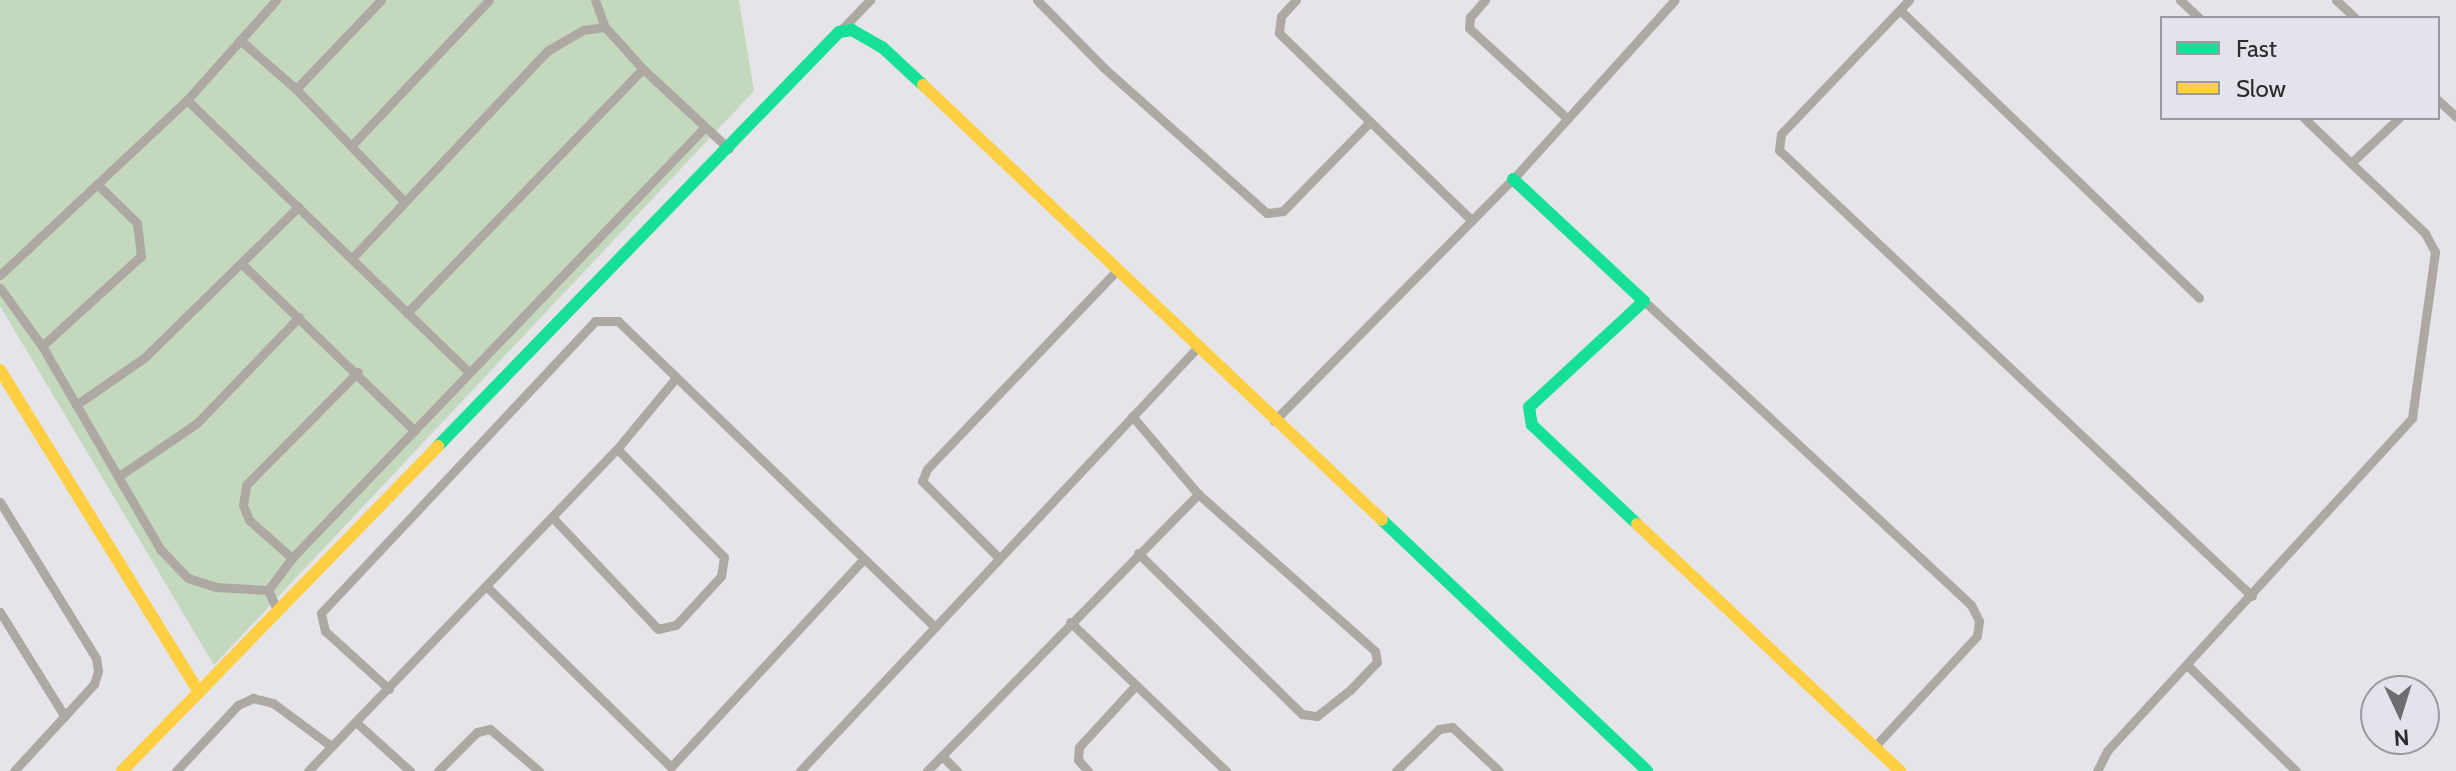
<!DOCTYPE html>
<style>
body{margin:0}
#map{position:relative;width:2456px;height:771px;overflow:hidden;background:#e5e4e8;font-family:Cabin,sans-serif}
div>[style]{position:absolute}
.green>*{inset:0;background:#c4d8be}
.street>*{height:9px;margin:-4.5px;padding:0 4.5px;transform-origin:4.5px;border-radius:4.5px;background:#aea8a2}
.fast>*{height:12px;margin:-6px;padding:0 6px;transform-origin:6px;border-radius:6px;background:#16e098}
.slow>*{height:12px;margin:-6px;padding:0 6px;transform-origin:6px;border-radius:6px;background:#ffcf43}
span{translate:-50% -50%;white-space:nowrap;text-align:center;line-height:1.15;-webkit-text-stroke:7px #e4e2ea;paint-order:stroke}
.legend{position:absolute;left:2160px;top:16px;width:280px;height:104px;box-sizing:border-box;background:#e4e2ea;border:2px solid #9a999f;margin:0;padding:10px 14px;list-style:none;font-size:24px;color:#2c2b2e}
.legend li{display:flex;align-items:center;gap:16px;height:40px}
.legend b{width:40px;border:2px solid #9a999f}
.north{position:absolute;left:2360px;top:675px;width:80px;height:80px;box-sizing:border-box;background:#e4e2ea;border:2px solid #9a999f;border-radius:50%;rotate:176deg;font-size:22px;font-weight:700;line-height:32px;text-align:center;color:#2c2b2e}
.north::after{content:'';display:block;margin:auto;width:28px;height:36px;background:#6d6c6f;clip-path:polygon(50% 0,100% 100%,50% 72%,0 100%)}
</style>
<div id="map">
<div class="green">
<div style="clip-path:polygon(0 0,739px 0,754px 91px,214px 665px,0 306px)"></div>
</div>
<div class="street">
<div style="left:595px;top:0;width:29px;rotate:70deg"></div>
<div style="left:605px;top:27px;width:57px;rotate:47.9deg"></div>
<div style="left:643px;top:69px;width:117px;rotate:42.9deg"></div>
<div style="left:1037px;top:0;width:95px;rotate:45.4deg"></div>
<div style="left:1104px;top:68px;width:218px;rotate:41.7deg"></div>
<div style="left:1267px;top:213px;width:16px;rotate:-7deg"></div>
<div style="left:1283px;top:211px;width:122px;rotate:-45.7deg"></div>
<div style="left:1296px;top:0;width:22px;rotate:133deg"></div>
<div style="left:1281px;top:16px;width:17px;rotate:97deg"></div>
<div style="left:1279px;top:33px;width:269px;rotate:44.2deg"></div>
<div style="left:1485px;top:0;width:23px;rotate:131deg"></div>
<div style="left:1470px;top:17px;width:11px;rotate:95deg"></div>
<div style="left:1469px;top:28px;width:134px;rotate:42.6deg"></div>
<div style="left:1909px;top:0;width:185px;rotate:133.7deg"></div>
<div style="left:1781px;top:134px;width:16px;rotate:97deg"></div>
<div style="left:1779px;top:150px;width:650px;rotate:43.32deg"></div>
<div style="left:2180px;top:0;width:26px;rotate:43deg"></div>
<div style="left:2336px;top:0;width:26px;rotate:43deg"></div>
<div style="left:1900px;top:10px;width:415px;rotate:43.9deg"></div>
<div style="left:839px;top:32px;width:45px;rotate:-45.9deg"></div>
<div style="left:240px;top:40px;width:74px;rotate:41.2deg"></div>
<div style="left:296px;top:89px;width:154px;rotate:46.1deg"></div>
<div style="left:296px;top:89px;width:123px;rotate:-46.3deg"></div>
<div style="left:187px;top:100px;width:392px;rotate:44deg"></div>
<div style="left:2438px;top:100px;width:25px;rotate:43deg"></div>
<div style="left:2304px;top:118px;width:65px;rotate:43.8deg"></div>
<div style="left:2351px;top:163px;width:66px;rotate:-43.2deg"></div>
<div style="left:352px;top:145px;width:199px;rotate:-46.6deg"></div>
<div style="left:353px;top:257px;width:283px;rotate:-46.7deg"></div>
<div style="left:547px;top:51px;width:42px;rotate:-30.3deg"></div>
<div style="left:583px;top:30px;width:22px;rotate:-8deg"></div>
<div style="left:242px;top:264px;width:240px;rotate:44deg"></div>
<div style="left:0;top:275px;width:256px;rotate:-43.1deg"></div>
<div style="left:187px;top:100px;width:134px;rotate:-48.3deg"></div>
<div style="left:0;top:288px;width:72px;rotate:54.1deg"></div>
<div style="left:42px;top:346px;width:235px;rotate:59.8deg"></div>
<div style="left:160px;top:549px;width:40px;rotate:46deg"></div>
<div style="left:188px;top:578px;width:28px;rotate:18deg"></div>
<div style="left:215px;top:587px;width:53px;rotate:3.2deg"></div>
<div style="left:1644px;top:301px;width:446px;rotate:42.9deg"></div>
<div style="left:1971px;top:605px;width:18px;rotate:63deg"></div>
<div style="left:1979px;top:621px;width:15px;rotate:98deg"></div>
<div style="left:1977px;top:636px;width:150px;rotate:132.8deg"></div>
<div style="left:407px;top:313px;width:339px;rotate:-46deg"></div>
<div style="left:42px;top:346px;width:134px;rotate:-42.3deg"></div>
<div style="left:141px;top:256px;width:33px;rotate:-97deg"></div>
<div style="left:137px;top:223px;width:54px;rotate:-135.7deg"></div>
<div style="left:76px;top:405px;width:83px;rotate:-34.7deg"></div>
<div style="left:144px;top:358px;width:216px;rotate:-44.4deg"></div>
<div style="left:1274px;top:421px;width:340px;rotate:-45.4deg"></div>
<div style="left:1513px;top:179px;width:241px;rotate:-47.9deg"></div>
<div style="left:119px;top:476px;width:94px;rotate:-34.2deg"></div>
<div style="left:197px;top:423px;width:147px;rotate:-46.1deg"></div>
<div style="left:0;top:502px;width:183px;rotate:58.4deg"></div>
<div style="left:96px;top:658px;width:13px;rotate:81deg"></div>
<div style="left:98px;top:671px;width:14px;rotate:107deg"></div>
<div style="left:94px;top:684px;width:118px;rotate:132.6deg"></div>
<div style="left:552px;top:517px;width:154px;rotate:46.6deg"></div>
<div style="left:658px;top:629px;width:18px;rotate:-13deg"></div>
<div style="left:676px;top:625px;width:67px;rotate:-47.4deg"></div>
<div style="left:721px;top:576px;width:19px;rotate:-81deg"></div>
<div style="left:724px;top:557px;width:152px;rotate:-134.7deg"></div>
<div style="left:1138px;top:553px;width:230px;rotate:44.5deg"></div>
<div style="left:1302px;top:714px;width:15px;rotate:8deg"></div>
<div style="left:1317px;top:716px;width:42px;rotate:-38.2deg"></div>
<div style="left:1350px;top:690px;width:39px;rotate:-46deg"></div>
<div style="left:1377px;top:662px;width:11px;rotate:-100deg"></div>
<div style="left:1375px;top:651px;width:237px;rotate:-138.4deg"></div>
<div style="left:292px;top:558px;width:57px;rotate:-138.5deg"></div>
<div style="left:249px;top:520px;width:16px;rotate:-112deg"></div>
<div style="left:243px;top:505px;width:20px;rotate:-81deg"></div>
<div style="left:246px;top:485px;width:159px;rotate:-45.3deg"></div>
<div style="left:999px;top:558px;width:109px;rotate:-135deg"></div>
<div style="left:922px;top:481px;width:13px;rotate:-67deg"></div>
<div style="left:927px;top:469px;width:272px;rotate:-46.3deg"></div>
<div style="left:486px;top:586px;width:259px;rotate:44.4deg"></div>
<div style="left:671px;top:767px;width:282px;rotate:-47.2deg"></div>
<div style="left:268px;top:590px;width:40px;rotate:-53deg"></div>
<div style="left:292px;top:558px;width:596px;rotate:-46.22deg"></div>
<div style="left:268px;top:590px;width:23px;rotate:65deg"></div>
<div style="left:0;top:612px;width:123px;rotate:58.2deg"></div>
<div style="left:1070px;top:622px;width:216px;rotate:43.7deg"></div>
<div style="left:2187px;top:665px;width:152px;rotate:44.2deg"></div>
<div style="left:389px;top:689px;width:86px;rotate:-137.8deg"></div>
<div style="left:325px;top:631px;width:18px;rotate:-103deg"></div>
<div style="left:321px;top:613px;width:400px;rotate:-46.8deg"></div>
<div style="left:595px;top:321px;width:23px"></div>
<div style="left:618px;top:321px;width:438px;rotate:44deg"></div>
<div style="left:357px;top:723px;width:72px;rotate:42.2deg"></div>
<div style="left:942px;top:756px;width:21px;rotate:45deg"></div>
<div style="left:176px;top:771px;width:91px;rotate:-46.8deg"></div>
<div style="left:238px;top:705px;width:17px;rotate:-25deg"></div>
<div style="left:253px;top:698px;width:21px;rotate:14deg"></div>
<div style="left:273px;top:703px;width:72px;rotate:36.6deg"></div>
<div style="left:308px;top:771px;width:446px;rotate:-46.2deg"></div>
<div style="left:617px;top:449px;width:91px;rotate:-50.4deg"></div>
<div style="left:438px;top:771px;width:55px;rotate:-45deg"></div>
<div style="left:477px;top:732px;width:13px;rotate:-13deg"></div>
<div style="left:490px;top:729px;width:65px;rotate:40.6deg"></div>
<div style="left:800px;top:771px;width:579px;rotate:-46.82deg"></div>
<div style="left:927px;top:771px;width:388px;rotate:-45.6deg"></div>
<div style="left:1198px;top:494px;width:102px;rotate:-130.2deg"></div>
<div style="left:1088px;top:771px;width:15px;rotate:-132deg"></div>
<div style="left:1078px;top:760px;width:13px;rotate:-86deg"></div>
<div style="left:1079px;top:747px;width:84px;rotate:-47.4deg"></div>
<div style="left:1396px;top:771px;width:60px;rotate:-44.3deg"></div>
<div style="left:1439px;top:729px;width:13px;rotate:-9deg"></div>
<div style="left:1452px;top:727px;width:64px;rotate:43.1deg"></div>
<div style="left:2097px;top:771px;width:22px;rotate:-63deg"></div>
<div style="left:2107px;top:751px;width:452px;rotate:-47.5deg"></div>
<div style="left:2412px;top:418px;width:168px;rotate:-82.1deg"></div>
<div style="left:2435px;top:252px;width:21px;rotate:-118deg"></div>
<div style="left:2425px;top:233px;width:102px;rotate:-136.6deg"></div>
</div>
<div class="fast">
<div style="left:1513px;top:179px;width:179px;rotate:43deg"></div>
<div style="left:1644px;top:301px;width:156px;rotate:137.3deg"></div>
<div style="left:1529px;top:407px;width:18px;rotate:81deg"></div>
<div style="left:1532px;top:425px;width:144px;rotate:43.3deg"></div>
<div style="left:438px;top:446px;width:576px;rotate:-45.91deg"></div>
<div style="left:839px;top:32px;width:13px;rotate:-9deg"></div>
<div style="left:852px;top:30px;width:34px;rotate:30deg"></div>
<div style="left:882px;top:47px;width:56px;rotate:42.8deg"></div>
<div style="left:1382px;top:520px;width:365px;rotate:43.4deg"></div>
</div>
<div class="slow">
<div style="left:923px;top:85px;width:632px;rotate:43.46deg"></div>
<div style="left:0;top:370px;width:379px;rotate:58.3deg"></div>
<div style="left:199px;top:692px;width:110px;rotate:134.3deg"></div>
<div style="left:1637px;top:524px;width:361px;rotate:43.2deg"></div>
<div style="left:199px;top:692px;width:343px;rotate:-45.8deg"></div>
</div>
<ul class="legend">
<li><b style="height:10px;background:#16e098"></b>Fast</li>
<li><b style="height:10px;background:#ffcf43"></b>Slow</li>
</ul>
<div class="north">N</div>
</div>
